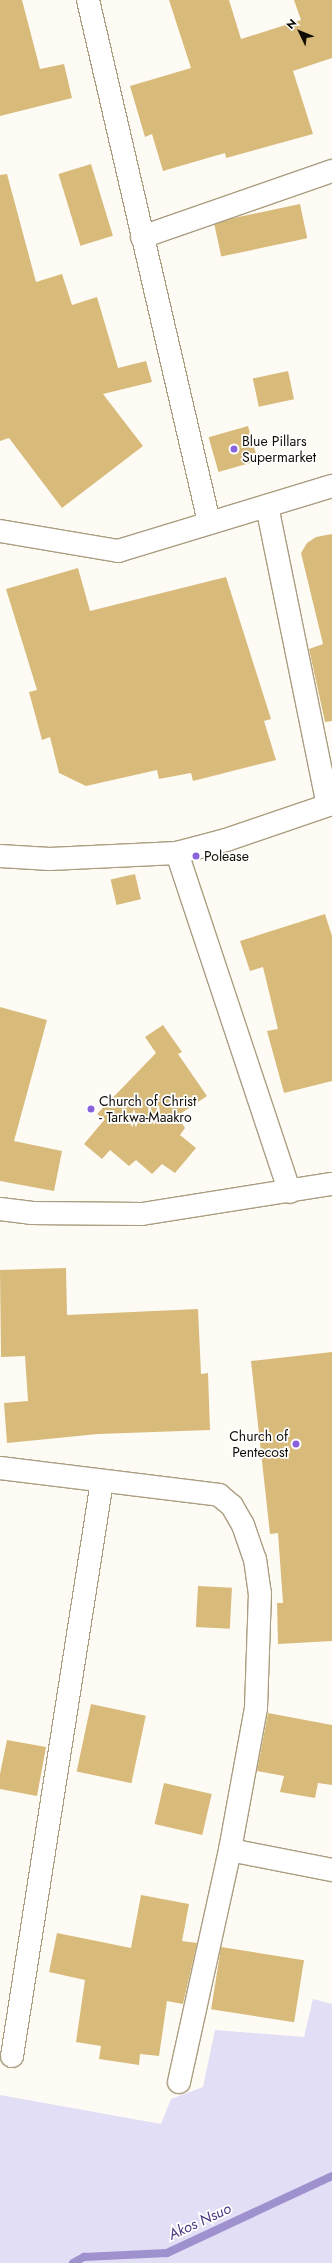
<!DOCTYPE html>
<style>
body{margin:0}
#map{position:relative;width:332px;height:2263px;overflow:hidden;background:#fefbf5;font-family:Jost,sans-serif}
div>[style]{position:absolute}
.green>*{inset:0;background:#e2def6}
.stream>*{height:8px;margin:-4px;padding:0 4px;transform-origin:4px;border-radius:4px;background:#9f91ce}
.building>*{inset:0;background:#d8bb7a;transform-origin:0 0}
.roads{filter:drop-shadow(1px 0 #ab9d80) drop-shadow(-1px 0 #ab9d80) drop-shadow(0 1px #ab9d80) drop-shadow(0 -1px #ab9d80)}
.minor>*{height:22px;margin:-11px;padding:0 11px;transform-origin:11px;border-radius:11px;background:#fff}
.dots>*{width:11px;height:11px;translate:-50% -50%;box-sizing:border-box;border:2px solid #fff;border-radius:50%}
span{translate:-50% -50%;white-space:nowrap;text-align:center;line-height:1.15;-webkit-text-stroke:3.5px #fff;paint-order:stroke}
.poi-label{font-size:14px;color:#120d04}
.left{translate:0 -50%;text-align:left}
.right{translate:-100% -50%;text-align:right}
.water-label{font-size:15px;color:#4f3983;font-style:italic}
.north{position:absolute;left:280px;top:12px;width:40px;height:40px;-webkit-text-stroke:3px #fff;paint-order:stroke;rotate:313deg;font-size:11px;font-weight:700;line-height:16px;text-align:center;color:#120d04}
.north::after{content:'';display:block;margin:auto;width:14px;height:18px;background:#120d04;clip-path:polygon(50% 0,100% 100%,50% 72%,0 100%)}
</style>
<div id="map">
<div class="green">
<div style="clip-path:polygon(313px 1999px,332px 2004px,332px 2263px,0 2263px,0 2095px,161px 2124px,171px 2099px,203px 2087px,215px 2030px,304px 2037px)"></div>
</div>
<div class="stream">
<div style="left:73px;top:2263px;width:13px;rotate:-29deg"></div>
<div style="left:84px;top:2257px;width:83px;rotate:-2.8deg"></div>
<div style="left:167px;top:2253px;width:182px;rotate:-25deg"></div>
</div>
<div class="building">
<div style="clip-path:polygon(0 0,22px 0,40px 69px,64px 64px,72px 98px,0 116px)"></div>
<div style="clip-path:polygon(169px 0,229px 0,241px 39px,301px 20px,294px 0,332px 0,332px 58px,293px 71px,313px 134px,226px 158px,225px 153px,163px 171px,152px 134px,145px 137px,130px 86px,191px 68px)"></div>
<div style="left:91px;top:164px;width:75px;height:34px;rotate:73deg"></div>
<div style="clip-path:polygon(7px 174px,36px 282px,62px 274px,72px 305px,97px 297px,118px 368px,146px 361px,152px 382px,103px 394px,143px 446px,62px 508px,9px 438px,0 441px,0 175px)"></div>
<div style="left:300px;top:204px;width:35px;height:88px;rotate:78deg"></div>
<div style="left:288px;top:371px;width:29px;height:36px;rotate:78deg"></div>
<div style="left:248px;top:426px;width:36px;height:41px;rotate:74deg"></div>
<div style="clip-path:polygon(332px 534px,332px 721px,325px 722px,309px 649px,323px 644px,301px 553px,307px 543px,316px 537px)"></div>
<div style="clip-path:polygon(78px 568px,90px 611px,226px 577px,271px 719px,264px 721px,276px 760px,193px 781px,191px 773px,159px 779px,157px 770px,86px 786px,59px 773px,50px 737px,42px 740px,29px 692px,37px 690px,6px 589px)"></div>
<div style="left:135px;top:874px;width:26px;height:25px;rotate:77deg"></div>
<div style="clip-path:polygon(325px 914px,332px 936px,332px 1081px,284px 1093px,267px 1031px,278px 1029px,263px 967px,250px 971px,240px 941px)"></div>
<div style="clip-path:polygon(0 1007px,47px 1020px,14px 1141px,62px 1151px,54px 1191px,0 1181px)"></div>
<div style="clip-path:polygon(163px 1025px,182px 1052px,178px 1054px,207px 1096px,177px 1116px,185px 1128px,180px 1135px,196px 1148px,175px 1173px,162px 1164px,152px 1174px,136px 1160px,129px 1166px,110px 1150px,102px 1159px,84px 1144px,105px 1119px,97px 1114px,156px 1053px,145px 1037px)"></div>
<div style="clip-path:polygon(66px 1268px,67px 1315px,198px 1309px,201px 1374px,208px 1373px,210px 1430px,98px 1434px,7px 1443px,4px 1403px,28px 1401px,25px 1356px,1px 1357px,0 1270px)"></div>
<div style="clip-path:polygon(332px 1352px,332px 1641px,278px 1644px,277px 1603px,283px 1603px,278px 1533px,270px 1534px,251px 1361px)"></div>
<div style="left:198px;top:1586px;width:34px;height:41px;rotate:3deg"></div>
<div style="left:91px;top:1704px;width:56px;height:69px;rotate:12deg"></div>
<div style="clip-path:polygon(268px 1713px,332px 1725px,332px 1785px,318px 1783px,315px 1798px,280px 1792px,284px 1776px,257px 1771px)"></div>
<div style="clip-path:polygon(7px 1740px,46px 1747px,37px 1796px,0 1789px,0 1774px)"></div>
<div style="left:164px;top:1783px;width:49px;height:42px;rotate:13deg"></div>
<div style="clip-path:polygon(141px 1895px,189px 1904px,182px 1941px,197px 1943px,183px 2004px,167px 2001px,159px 2056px,140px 2054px,139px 2065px,99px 2059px,101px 2046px,76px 2042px,85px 1980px,49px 1972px,57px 1933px,131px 1948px)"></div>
<div style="left:221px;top:1947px;width:84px;height:63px;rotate:9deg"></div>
</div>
<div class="roads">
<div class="minor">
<div style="left:88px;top:0;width:536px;rotate:76.95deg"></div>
<div style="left:142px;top:237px;width:201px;rotate:-19.2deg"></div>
<div style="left:267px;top:506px;width:305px;rotate:78.5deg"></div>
<div style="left:0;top:531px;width:120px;rotate:9.6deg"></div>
<div style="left:118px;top:551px;width:224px;rotate:-16.9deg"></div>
<div style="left:177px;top:853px;width:357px;rotate:71.6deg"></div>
<div style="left:0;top:856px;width:50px;rotate:3.4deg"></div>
<div style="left:50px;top:859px;width:127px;rotate:-2.7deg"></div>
<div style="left:177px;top:853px;width:51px;rotate:-14.9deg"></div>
<div style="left:226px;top:840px;width:112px;rotate:-18.8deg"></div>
<div style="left:0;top:1209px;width:31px;rotate:7deg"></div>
<div style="left:31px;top:1213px;width:111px;rotate:0.5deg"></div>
<div style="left:142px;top:1214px;width:192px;rotate:-9deg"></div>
<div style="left:0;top:1468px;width:221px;rotate:7deg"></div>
<div style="left:219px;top:1495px;width:17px;rotate:40deg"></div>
<div style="left:232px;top:1506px;width:22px;rotate:60deg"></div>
<div style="left:243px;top:1525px;width:36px;rotate:71deg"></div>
<div style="left:255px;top:1559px;width:34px;rotate:82deg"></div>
<div style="left:260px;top:1593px;width:115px;rotate:92deg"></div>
<div style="left:256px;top:1708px;width:144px;rotate:100.4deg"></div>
<div style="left:230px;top:1850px;width:104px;rotate:11.1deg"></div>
<div style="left:12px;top:2056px;width:582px;rotate:-81.1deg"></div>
<div style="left:179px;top:2082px;width:238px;rotate:-77.6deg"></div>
</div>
</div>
<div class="dots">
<div style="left:234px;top:449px;background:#8963de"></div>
<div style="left:196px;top:856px;background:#8963de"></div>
<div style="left:91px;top:1109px;background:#8963de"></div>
<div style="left:296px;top:1444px;background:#8963de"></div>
</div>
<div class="poi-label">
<span class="left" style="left:242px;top:449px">Blue Pillars<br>Supermarket</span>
<span class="left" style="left:204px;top:856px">Polease</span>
<span class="left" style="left:99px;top:1109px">Church of Christ<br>- Tarkwa-Maakro</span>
<span class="right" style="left:288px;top:1444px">Church of<br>Pentecost</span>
</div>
<div class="water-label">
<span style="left:200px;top:2222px;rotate:-25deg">Akos Nsuo</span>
</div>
<div class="north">N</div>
</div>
